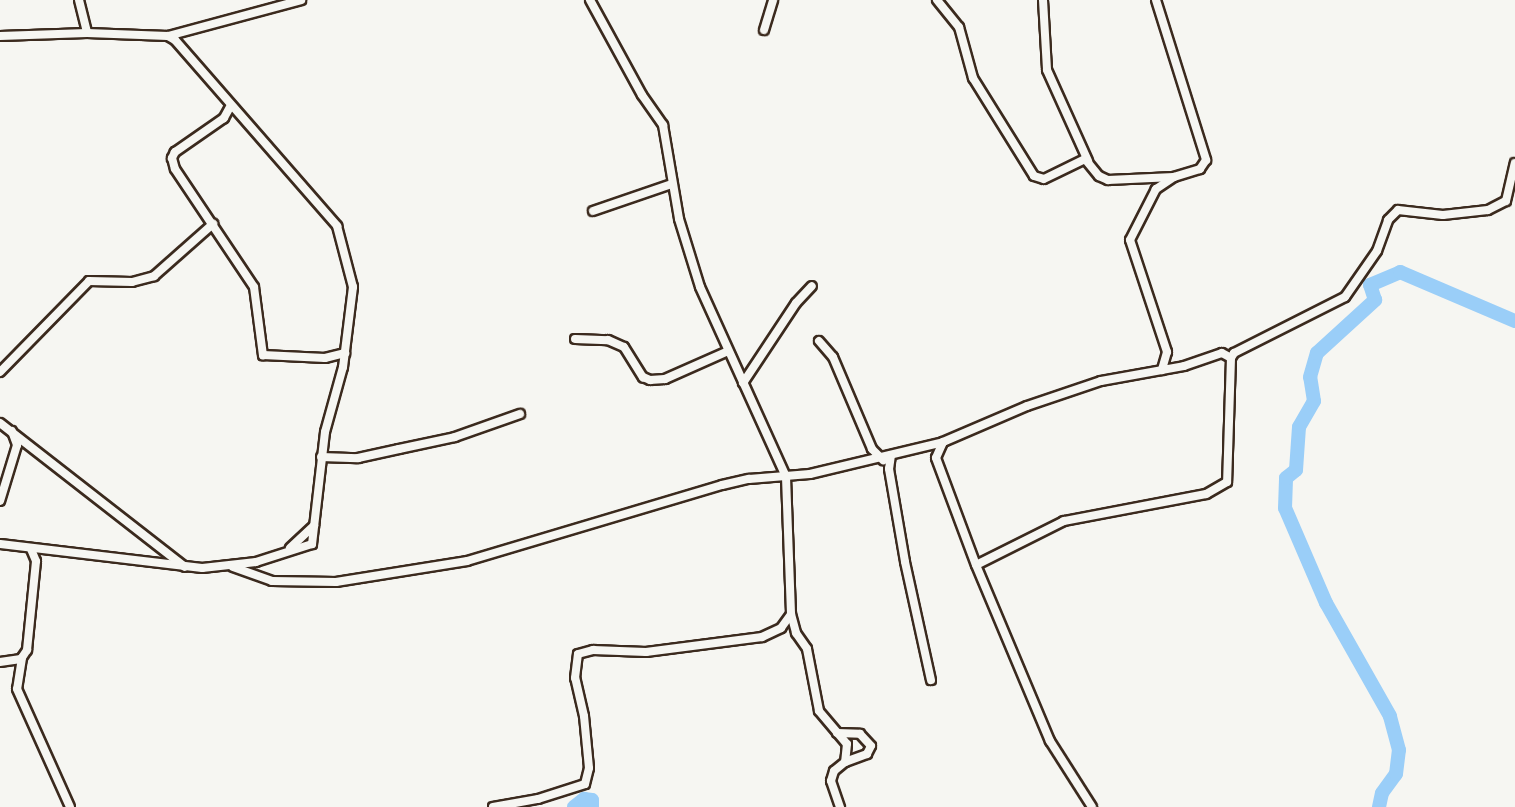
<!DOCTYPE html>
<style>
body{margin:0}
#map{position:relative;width:1515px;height:807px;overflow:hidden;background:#f6f6f2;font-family:Kalam,sans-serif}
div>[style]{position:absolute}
.river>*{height:14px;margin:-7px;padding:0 7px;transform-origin:7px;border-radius:7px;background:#9acef8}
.roads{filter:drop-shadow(2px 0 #3b2a1e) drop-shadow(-2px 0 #3b2a1e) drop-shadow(0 2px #3b2a1e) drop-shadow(0 -2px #3b2a1e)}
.minor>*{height:8px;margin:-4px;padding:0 4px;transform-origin:4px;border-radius:4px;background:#f6f6f2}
span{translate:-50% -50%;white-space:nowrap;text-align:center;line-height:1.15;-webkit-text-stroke:5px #f6f6f2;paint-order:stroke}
</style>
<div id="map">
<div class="river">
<div style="left:574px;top:807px;width:13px;rotate:-39deg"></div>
<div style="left:584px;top:799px;width:8px;rotate:7deg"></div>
<div style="left:592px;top:800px;width:7px;rotate:90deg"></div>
<div style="left:1379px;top:807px;width:14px;rotate:-78deg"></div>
<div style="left:1382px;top:793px;width:24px;rotate:-54deg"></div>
<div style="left:1396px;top:774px;width:24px;rotate:-83deg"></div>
<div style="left:1399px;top:750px;width:35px;rotate:-105deg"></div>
<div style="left:1390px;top:716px;width:130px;rotate:-119.5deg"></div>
<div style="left:1326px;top:603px;width:103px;rotate:-113.3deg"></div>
<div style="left:1285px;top:508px;width:30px;rotate:-88deg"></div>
<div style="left:1286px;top:478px;width:13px;rotate:-39deg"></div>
<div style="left:1296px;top:470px;width:43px;rotate:-86deg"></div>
<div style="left:1299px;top:427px;width:30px;rotate:-60deg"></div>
<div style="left:1314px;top:401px;width:24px;rotate:-99deg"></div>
<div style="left:1310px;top:377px;width:25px;rotate:-74deg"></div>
<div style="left:1317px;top:353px;width:79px;rotate:-42.4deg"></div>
<div style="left:1375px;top:300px;width:16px;rotate:-108deg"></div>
<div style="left:1370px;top:285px;width:33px;rotate:-23deg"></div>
<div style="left:1400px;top:272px;width:125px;rotate:23.1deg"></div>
</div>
<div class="roads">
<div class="minor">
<div style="left:79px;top:0;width:34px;rotate:76deg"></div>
<div style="left:590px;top:0;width:108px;rotate:61.3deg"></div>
<div style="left:642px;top:95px;width:37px;rotate:55deg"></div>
<div style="left:663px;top:125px;width:95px;rotate:80.3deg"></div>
<div style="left:679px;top:219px;width:71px;rotate:72.8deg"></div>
<div style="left:700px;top:287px;width:209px;rotate:65.6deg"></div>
<div style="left:786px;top:477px;width:137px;rotate:87.9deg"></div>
<div style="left:791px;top:614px;width:20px;rotate:75deg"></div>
<div style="left:796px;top:633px;width:19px;rotate:55deg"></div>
<div style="left:807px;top:649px;width:63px;rotate:79deg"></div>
<div style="left:819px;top:711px;width:43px;rotate:49.7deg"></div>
<div style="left:847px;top:744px;width:18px;rotate:96deg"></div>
<div style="left:845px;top:762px;width:14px;rotate:141deg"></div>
<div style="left:834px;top:771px;width:10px;rotate:107deg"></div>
<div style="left:831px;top:781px;width:28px;rotate:71deg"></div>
<div style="left:937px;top:0;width:35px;rotate:51deg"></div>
<div style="left:959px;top:27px;width:53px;rotate:74.6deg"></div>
<div style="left:973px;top:78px;width:115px;rotate:58.1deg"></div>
<div style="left:1034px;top:176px;width:10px;rotate:17deg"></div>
<div style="left:1044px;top:179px;width:46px;rotate:-26deg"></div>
<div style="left:1085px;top:159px;width:22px;rotate:51deg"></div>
<div style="left:1099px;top:176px;width:10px;rotate:24deg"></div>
<div style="left:1108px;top:180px;width:66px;rotate:-2.6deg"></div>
<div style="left:1043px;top:0;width:70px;rotate:86.7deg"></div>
<div style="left:1047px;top:70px;width:100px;rotate:65.7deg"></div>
<div style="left:1156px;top:0;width:168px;rotate:72.6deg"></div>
<div style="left:1206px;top:160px;width:11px;rotate:124deg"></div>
<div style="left:1200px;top:169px;width:27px;rotate:163deg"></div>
<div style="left:1174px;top:177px;width:22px;rotate:146deg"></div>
<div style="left:1156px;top:189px;width:57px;rotate:117deg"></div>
<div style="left:1130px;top:240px;width:118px;rotate:71.7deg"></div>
<div style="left:1167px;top:352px;width:19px;rotate:106deg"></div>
<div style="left:764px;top:30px;width:31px;rotate:-73deg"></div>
<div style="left:0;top:36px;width:87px;rotate:-2deg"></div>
<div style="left:87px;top:33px;width:81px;rotate:2.1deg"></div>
<div style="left:168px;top:36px;width:8px;rotate:30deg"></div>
<div style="left:175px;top:40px;width:247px;rotate:48.9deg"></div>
<div style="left:337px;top:226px;width:63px;rotate:75.3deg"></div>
<div style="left:353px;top:287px;width:81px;rotate:97.1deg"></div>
<div style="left:343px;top:367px;width:67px;rotate:105.5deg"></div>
<div style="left:325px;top:432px;width:113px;rotate:96.6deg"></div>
<div style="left:312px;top:544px;width:59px;rotate:162.2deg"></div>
<div style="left:256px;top:562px;width:54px;rotate:173.7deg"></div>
<div style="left:202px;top:568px;width:203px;rotate:-173.2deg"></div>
<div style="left:168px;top:36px;width:138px;rotate:-15.1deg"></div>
<div style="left:230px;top:107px;width:13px;rotate:119deg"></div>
<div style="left:224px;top:118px;width:60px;rotate:145.2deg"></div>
<div style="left:175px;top:152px;width:7px;rotate:117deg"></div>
<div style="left:172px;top:158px;width:11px;rotate:75deg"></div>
<div style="left:175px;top:169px;width:142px;rotate:56.2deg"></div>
<div style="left:254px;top:287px;width:69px;rotate:82.5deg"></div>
<div style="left:263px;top:355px;width:62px;rotate:2.8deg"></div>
<div style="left:325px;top:358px;width:21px;rotate:-14deg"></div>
<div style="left:593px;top:211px;width:83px;rotate:-18.9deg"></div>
<div style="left:575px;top:339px;width:33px;rotate:2deg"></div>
<div style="left:608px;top:340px;width:17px;rotate:24deg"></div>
<div style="left:624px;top:347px;width:36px;rotate:58deg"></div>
<div style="left:643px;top:377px;width:8px;rotate:23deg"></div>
<div style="left:650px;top:380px;width:15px;rotate:-4deg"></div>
<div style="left:665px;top:379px;width:67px;rotate:-23.9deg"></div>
<div style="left:819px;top:341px;width:21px;rotate:49deg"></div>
<div style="left:833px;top:357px;width:100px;rotate:67deg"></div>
<div style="left:872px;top:449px;width:16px;rotate:45deg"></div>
<div style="left:1231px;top:358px;width:6px;rotate:-59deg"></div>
<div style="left:1234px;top:353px;width:124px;rotate:-26.8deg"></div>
<div style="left:1345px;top:297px;width:56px;rotate:-55.2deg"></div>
<div style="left:1377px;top:251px;width:33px;rotate:-70deg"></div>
<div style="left:1388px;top:220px;width:14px;rotate:-45deg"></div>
<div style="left:1398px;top:210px;width:45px;rotate:6.3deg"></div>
<div style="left:1443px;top:215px;width:45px;rotate:-6.3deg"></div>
<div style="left:1488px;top:210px;width:20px;rotate:-27deg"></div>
<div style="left:1506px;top:201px;width:39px;rotate:-77deg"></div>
<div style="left:0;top:372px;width:127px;rotate:-45.6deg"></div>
<div style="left:89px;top:281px;width:43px;rotate:1.3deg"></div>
<div style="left:132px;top:282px;width:23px;rotate:-15deg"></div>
<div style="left:154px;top:276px;width:79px;rotate:-41.4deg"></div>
<div style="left:743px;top:383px;width:96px;rotate:-56.5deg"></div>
<div style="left:796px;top:303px;width:23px;rotate:-47deg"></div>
<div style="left:0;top:423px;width:234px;rotate:37.9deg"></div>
<div style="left:943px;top:442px;width:17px;rotate:114deg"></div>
<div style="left:936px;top:458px;width:114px;rotate:69.5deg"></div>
<div style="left:976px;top:565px;width:191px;rotate:67.2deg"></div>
<div style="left:1050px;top:741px;width:78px;rotate:57.5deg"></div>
<div style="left:891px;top:455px;width:14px;rotate:98deg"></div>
<div style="left:889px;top:469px;width:94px;rotate:80.2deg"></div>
<div style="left:905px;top:562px;width:121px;rotate:77.6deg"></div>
<div style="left:321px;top:457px;width:37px;rotate:2deg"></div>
<div style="left:358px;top:458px;width:42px;rotate:-12.4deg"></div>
<div style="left:399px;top:449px;width:57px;rotate:-12.1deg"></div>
<div style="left:455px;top:437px;width:69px;rotate:-19.5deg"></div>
<div style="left:0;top:501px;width:59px;rotate:-73.1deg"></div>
<div style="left:17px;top:445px;width:15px;rotate:-110deg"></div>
<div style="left:290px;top:548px;width:33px;rotate:-43deg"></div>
<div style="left:233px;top:567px;width:41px;rotate:19.7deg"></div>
<div style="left:272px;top:581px;width:64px;rotate:0.9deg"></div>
<div style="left:336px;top:582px;width:133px;rotate:-9.1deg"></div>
<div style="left:467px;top:561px;width:266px;rotate:-16.6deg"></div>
<div style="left:722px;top:485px;width:28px;rotate:-13deg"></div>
<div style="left:749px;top:479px;width:61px;rotate:-4.7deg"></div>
<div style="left:810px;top:474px;width:137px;rotate:-13.5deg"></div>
<div style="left:943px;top:442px;width:91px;rotate:-23.2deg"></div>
<div style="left:1027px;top:406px;width:78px;rotate:-18.7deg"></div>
<div style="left:1101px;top:381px;width:84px;rotate:-10.2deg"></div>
<div style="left:1184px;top:366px;width:40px;rotate:-18.9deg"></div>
<div style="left:1222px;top:353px;width:10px;rotate:29deg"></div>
<div style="left:1231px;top:358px;width:124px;rotate:91.8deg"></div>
<div style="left:1227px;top:482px;width:24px;rotate:150deg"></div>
<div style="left:1206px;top:494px;width:145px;rotate:169.2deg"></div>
<div style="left:1064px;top:521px;width:98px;rotate:153.4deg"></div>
<div style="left:22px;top:658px;width:31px;rotate:99deg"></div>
<div style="left:17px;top:689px;width:129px;rotate:65.8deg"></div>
<div style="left:0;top:662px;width:21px;rotate:-8deg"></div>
<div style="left:21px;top:659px;width:11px;rotate:-56deg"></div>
<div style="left:27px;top:650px;width:89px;rotate:-84.2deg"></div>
<div style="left:36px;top:561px;width:13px;rotate:-113deg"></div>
<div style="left:837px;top:733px;width:23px;rotate:2deg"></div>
<div style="left:860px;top:734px;width:16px;rotate:47deg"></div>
<div style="left:871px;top:746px;width:9px;rotate:117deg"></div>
<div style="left:867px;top:754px;width:23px;rotate:160deg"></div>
<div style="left:493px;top:807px;width:46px;rotate:-10.1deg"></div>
<div style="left:538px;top:799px;width:49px;rotate:-17.7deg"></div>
<div style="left:585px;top:784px;width:16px;rotate:-76deg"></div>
<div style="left:589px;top:768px;width:52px;rotate:-95.5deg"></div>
<div style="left:584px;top:716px;width:39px;rotate:-103deg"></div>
<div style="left:575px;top:678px;width:24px;rotate:-83deg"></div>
<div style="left:578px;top:654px;width:16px;rotate:-15deg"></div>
<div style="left:593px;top:650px;width:53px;rotate:2.2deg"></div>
<div style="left:646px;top:652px;width:117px;rotate:-7.4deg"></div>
<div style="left:762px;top:637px;width:21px;rotate:-25deg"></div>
<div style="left:781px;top:628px;width:17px;rotate:-54deg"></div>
</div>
</div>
</div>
